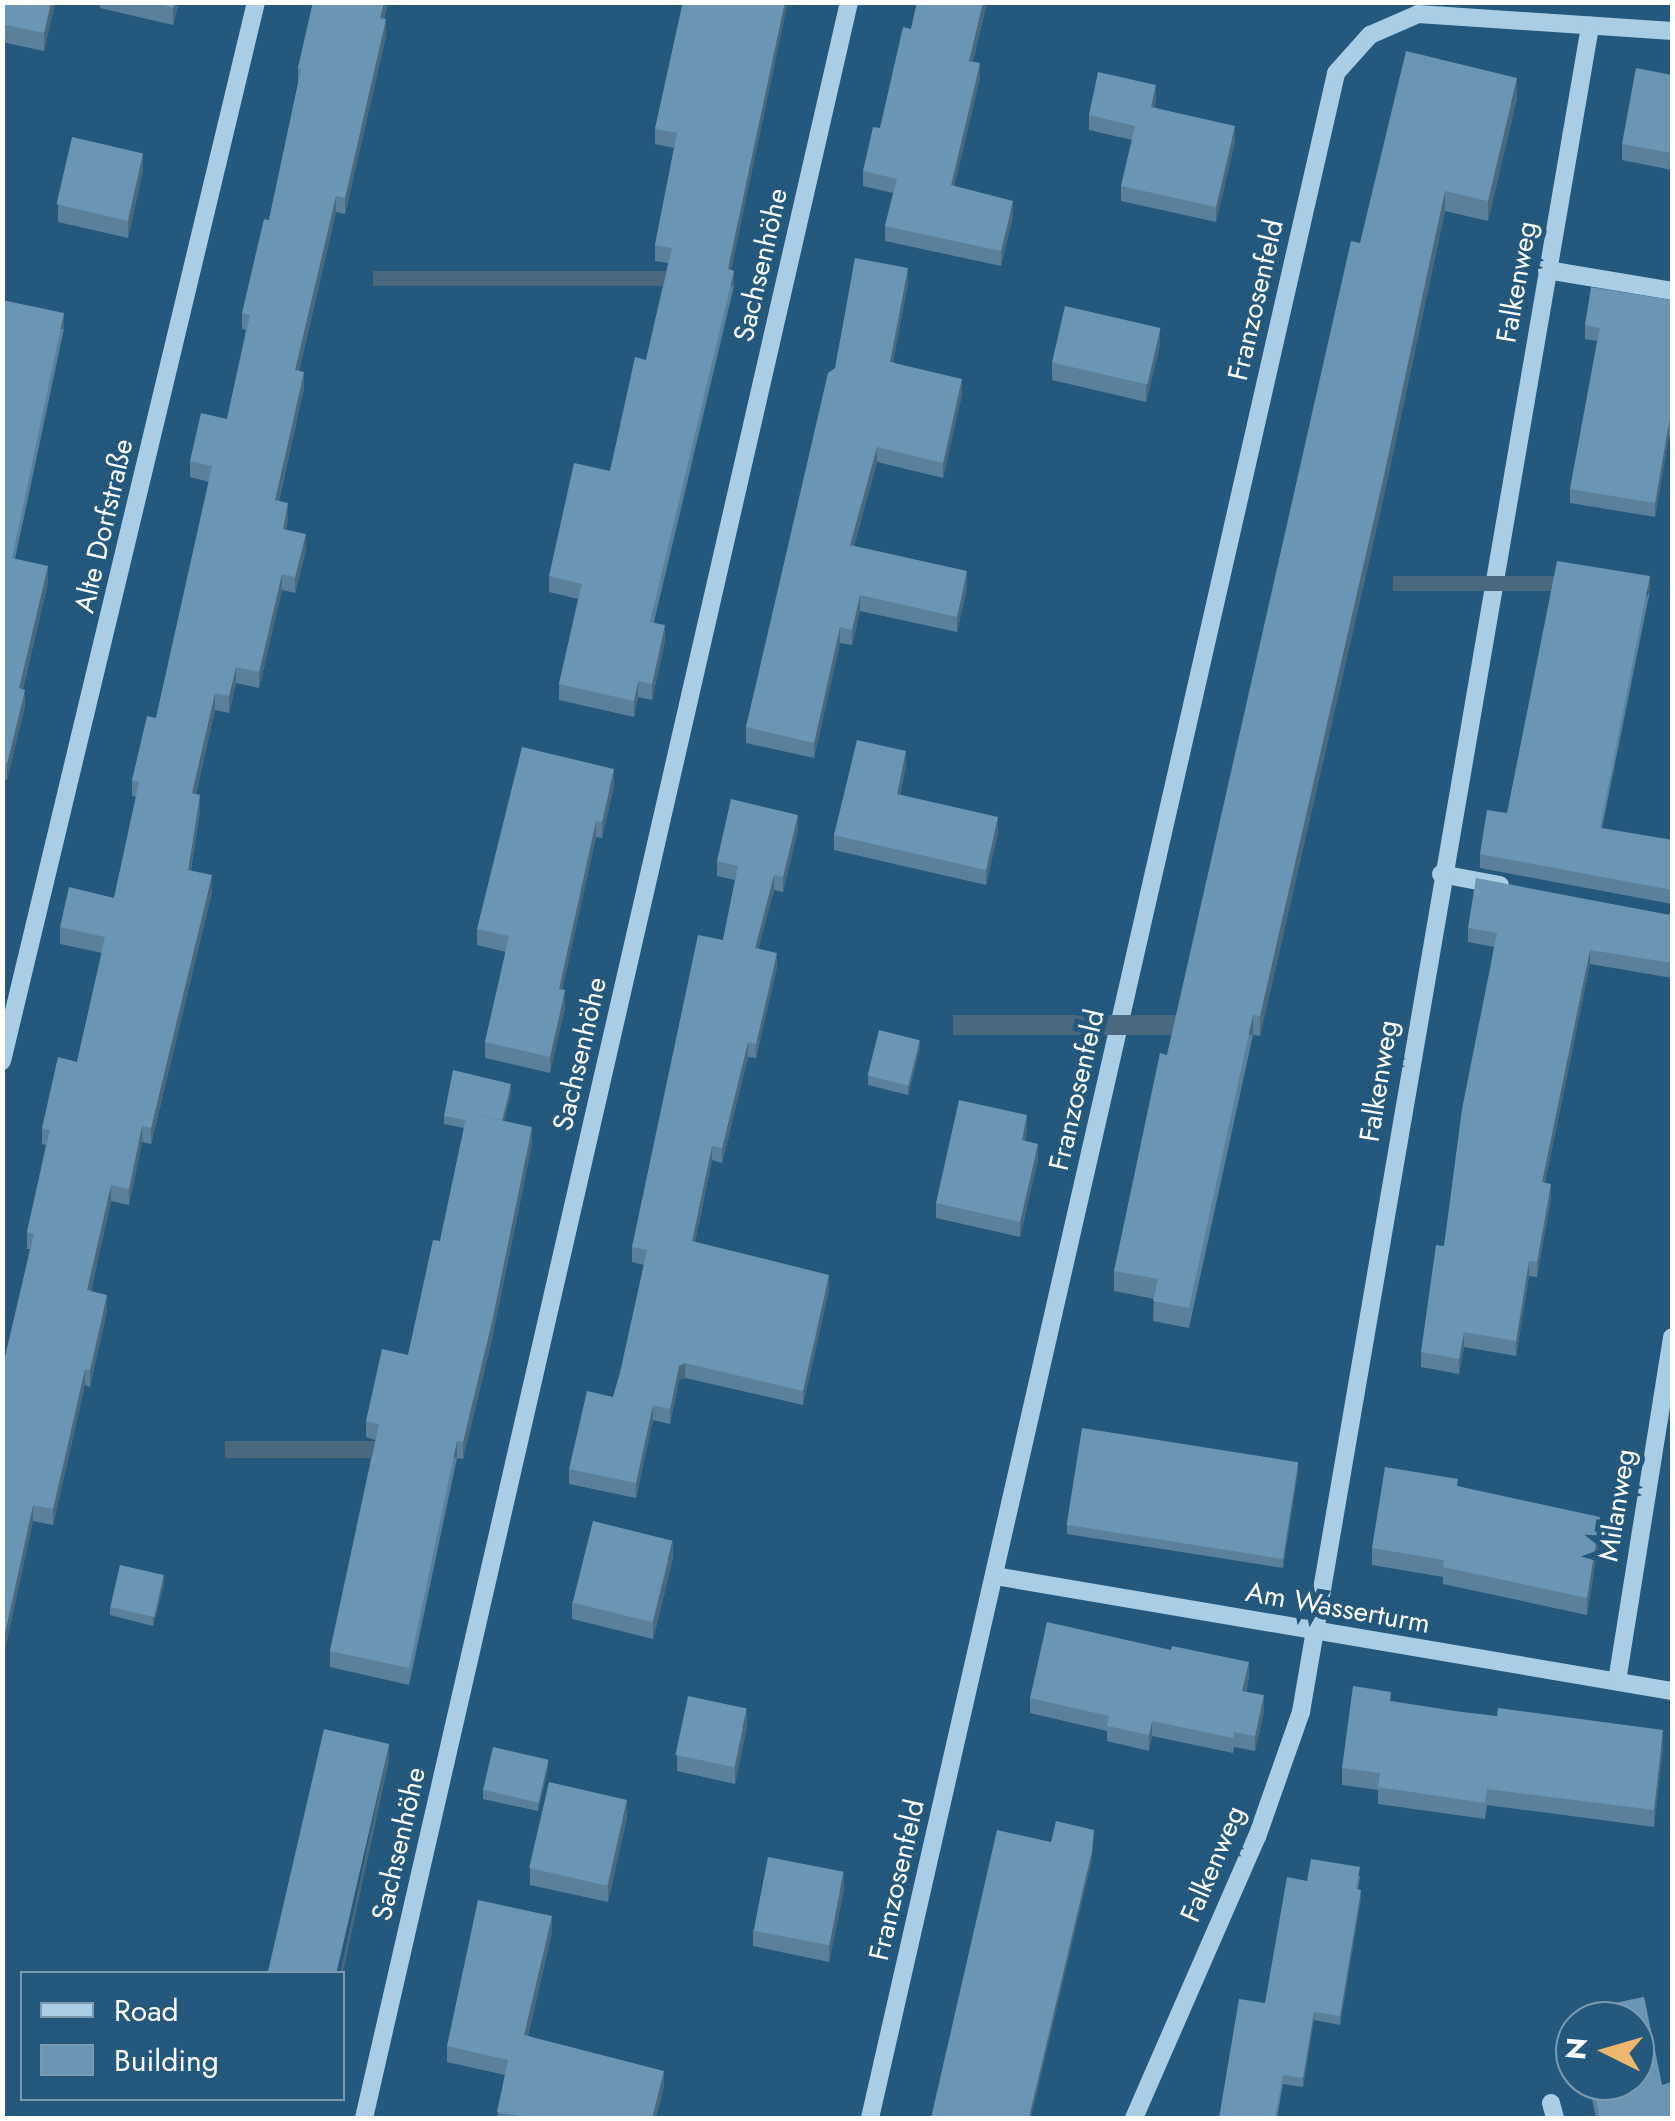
<!DOCTYPE html>
<meta charset="utf-8">
<style>
body{margin:0}
#map{position:relative;width:1675px;height:2121px;overflow:hidden;background:#24587c;font-family:Jost,sans-serif}
div>[style]{position:absolute}
.minor>*{height:18px;margin:-9px;padding:0 9px;transform-origin:9px;border-radius:9px;background:#a9cde5}
.wall>*{inset:0;background:#5b809b}
.shaded-wall>*{inset:0;background:#4a687e;transform-origin:0 0}
.building>*{inset:0;background:#6a95b4;transform-origin:0 0}
span{translate:-50% -50%;white-space:nowrap;text-align:center;line-height:1.15;-webkit-text-stroke:10px #24587c;paint-order:stroke}
.street-label{font-size:28px;color:#fff}
.frame{position:absolute;inset:0;border:5px solid #fff;pointer-events:none}
.legend{position:absolute;left:20px;top:1971px;width:325px;height:130px;box-sizing:border-box;background:#24587c;border:2px solid #7c9bb0;margin:0;padding:12px 18px;list-style:none;font-size:30px;color:#fff}
.legend li{display:flex;align-items:center;gap:20px;height:50px}
.legend b{width:50px;border:2px solid #7c9bb0}
.north{position:absolute;left:1555px;top:2001px;width:100px;height:100px;box-sizing:border-box;background:#24587c;border:2px solid #7c9bb0;border-radius:50%;rotate:275deg;font-size:28px;font-weight:700;line-height:40px;text-align:center;color:#fff}
.north::after{content:'';display:block;margin:auto;width:35px;height:45px;background:#efb76d;clip-path:polygon(50% 0,100% 100%,50% 72%,0 100%)}
</style>
<div id="map">
<div class="minor">
<div style="left:1547px;top:270px;width:127px;rotate:9.5deg"></div>
<div style="left:1441px;top:874px;width:60px;rotate:10.6deg"></div>
<div style="left:2px;top:1061px;width:1089px;rotate:-76.51deg"></div>
<div style="left:995px;top:1576px;width:687px;rotate:9.64deg"></div>
<div style="left:1617px;top:1681px;width:348px;rotate:-80.9deg"></div>
<div style="left:1551px;top:2103px;width:16px;rotate:75deg"></div>
<div style="left:364px;top:2118px;width:2171px;rotate:-77.09deg"></div>
<div style="left:870px;top:2118px;width:2097px;rotate:-77.16deg"></div>
<div style="left:1336px;top:73px;width:51px;rotate:-48.2deg"></div>
<div style="left:1370px;top:35px;width:52px;rotate:-23.6deg"></div>
<div style="left:1418px;top:14px;width:255px;rotate:3.8deg"></div>
<div style="left:1134px;top:2118px;width:307px;rotate:-66.4deg"></div>
<div style="left:1257px;top:1837px;width:133px;rotate:-70.6deg"></div>
<div style="left:1301px;top:1712px;width:1711px;rotate:-80.27deg"></div>
</div>
<div class="wall">
<div style="clip-path:polygon(2px 2px,55px 2px,44px 51px,2px 42px)"></div>
<div style="clip-path:polygon(100px 2px,179px 2px,173px 25px,100px 8px)"></div>
<div style="clip-path:polygon(313px 2px,388px 2px,384px 19px,386px 36px,345px 214px,336px 212px,299px 371px,304px 388px,279px 501px,288px 519px,286px 530px,306px 550px,295px 593px,282px 590px,259px 688px,236px 683px,229px 713px,215px 710px,196px 794px,200px 811px,191px 870px,212px 892px,151px 1144px,142px 1142px,129px 1205px,111px 1201px,91px 1291px,107px 1311px,90px 1387px,85px 1385px,53px 1525px,33px 1521px,2px 1663px,2px 1370px,30px 1249px,27px 1249px,27px 1232px,46px 1145px,42px 1144px,42px 1128px,77px 1062px,102px 953px,60px 944px,60px 927px,114px 898px,136px 797px,132px 796px,132px 780px,156px 718px,209px 482px,190px 477px,190px 461px,227px 419px,246px 330px,242px 329px,242px 313px,269px 220px,298px 84px,298px 68px)"></div>
<div style="clip-path:polygon(683px 2px,734px 286px,654px 622px,665px 641px,652px 700px,638px 697px,634px 717px,559px 700px,559px 684px,578px 599px,549px 592px,549px 576px,610px 471px,646px 360px,668px 263px,655px 261px,655px 245px,674px 148px,655px 144px,655px 129px)"></div>
<div style="clip-path:polygon(917px 2px,987px 2px,973px 61px,980px 78px,954px 186px,1013px 216px,1001px 266px,885px 241px,885px 226px,893px 193px,863px 186px,863px 171px,880px 128px,911px 29px)"></div>
<div style="clip-path:polygon(1672px 75px,1672px 170px,1622px 160px,1622px 144px)"></div>
<div style="clip-path:polygon(1517px 98px,1488px 221px,1445px 211px,1383px 500px,1260px 1036px,1253px 1035px,1189px 1328px,1153px 1321px,1154px 1299px,1114px 1291px,1114px 1271px,1167px 1055px,1360px 243px)"></div>
<div style="clip-path:polygon(1156px 100px,1154px 107px,1235px 141px,1216px 222px,1121px 201px,1121px 186px,1132px 140px,1089px 130px,1089px 115px)"></div>
<div style="clip-path:polygon(143px 170px,128px 238px,58px 222px,58px 205px)"></div>
<div style="clip-path:polygon(908px 283px,893px 362px,962px 394px,943px 478px,877px 462px,854px 546px,967px 587px,957px 632px,860px 611px,852px 645px,840px 643px,814px 758px,746px 743px,746px 727px,835px 368px)"></div>
<div style="clip-path:polygon(2px 300px,64px 329px,15px 559px,48px 582px,23px 689px,25px 706px,7px 780px,2px 779px)"></div>
<div style="clip-path:polygon(1672px 300px,1672px 437px,1669px 436px,1655px 517px,1570px 503px,1570px 489px,1597px 341px,1585px 339px,1585px 325px)"></div>
<div style="clip-path:polygon(1160px 345px,1146px 402px,1052px 380px,1052px 363px)"></div>
<div style="clip-path:polygon(1650px 591px,1602px 828px,1672px 840px,1672px 904px,1480px 868px,1480px 854px)"></div>
<div style="clip-path:polygon(906px 766px,900px 795px,998px 832px,986px 885px,834px 850px,834px 835px)"></div>
<div style="clip-path:polygon(614px 786px,602px 838px,596px 837px,562px 990px,565px 1007px,550px 1073px,485px 1058px,485px 1042px,506px 952px,477px 945px,477px 929px)"></div>
<div style="clip-path:polygon(798px 830px,783px 892px,774px 890px,758px 949px,777px 967px,756px 1058px,748px 1057px,722px 1163px,712px 1160px,695px 1242px,829px 1290px,803px 1405px,685px 1378px,679px 1380px,670px 1424px,653px 1420px,636px 1498px,569px 1484px,569px 1469px,613px 1397px,620px 1373px,644px 1265px,632px 1262px,632px 1247px,723px 940px,735px 880px,717px 876px,717px 861px)"></div>
<div style="clip-path:polygon(1672px 914px,1672px 978px,1590px 964px,1545px 1183px,1551px 1198px,1537px 1277px,1529px 1276px,1516px 1356px,1464px 1347px,1459px 1374px,1421px 1367px,1421px 1352px,1444px 1246px,1494px 947px,1468px 942px,1468px 928px)"></div>
<div style="clip-path:polygon(920px 1048px,908px 1095px,868px 1085px,868px 1076px)"></div>
<div style="clip-path:polygon(511px 1092px,504px 1121px,532px 1144px,492px 1339px,463px 1459px,457px 1458px,409px 1685px,330px 1667px,330px 1651px,375px 1440px,366px 1437px,366px 1421px,408px 1355px,440px 1241px,464px 1128px,444px 1124px,444px 1116px)"></div>
<div style="clip-path:polygon(1027px 1130px,1025px 1141px,1038px 1159px,1020px 1237px,936px 1218px,936px 1203px)"></div>
<div style="clip-path:polygon(1298px 1471px,1283px 1568px,1067px 1534px,1067px 1525px)"></div>
<div style="clip-path:polygon(1458px 1486px,1600px 1533px,1587px 1615px,1443px 1584px,1443px 1577px,1372px 1565px,1372px 1548px)"></div>
<div style="clip-path:polygon(673px 1558px,653px 1639px,572px 1619px,572px 1602px)"></div>
<div style="clip-path:polygon(164px 1584px,153px 1626px,110px 1615px,110px 1607px)"></div>
<div style="clip-path:polygon(1249px 1677px,1246px 1692px,1264px 1711px,1255px 1751px,1234px 1747px,1233px 1753px,1152px 1736px,1149px 1751px,1107px 1741px,1107px 1731px,1030px 1713px,1030px 1698px)"></div>
<div style="clip-path:polygon(1391px 1701px,1663px 1747px,1654px 1827px,1487px 1805px,1485px 1819px,1378px 1804px,1378px 1790px,1342px 1785px,1342px 1768px)"></div>
<div style="clip-path:polygon(747px 1726px,735px 1784px,677px 1771px,677px 1755px)"></div>
<div style="clip-path:polygon(548px 1768px,538px 1811px,483px 1799px,483px 1790px)"></div>
<div style="clip-path:polygon(627px 1817px,608px 1902px,530px 1885px,530px 1868px)"></div>
<div style="clip-path:polygon(1360px 1876px,1358px 1889px,1361px 1898px,1340px 2025px,1314px 2020px,1303px 2087px,1283px 2084px,1277px 2118px,1219px 2118px,1265px 2003px,1307px 1881px)"></div>
<div style="clip-path:polygon(844px 1889px,829px 1962px,753px 1946px,753px 1930px)"></div>
<div style="clip-path:polygon(552px 1932px,528px 2036px,664px 2086px,656px 2118px,497px 2118px,505px 2075px,447px 2062px,447px 2046px)"></div>
<div style="clip-path:polygon(1644px 1997px,1662px 2085px,1672px 2082px,1672px 2118px,1596px 2118px,1588px 2081px,1635px 2081px,1635px 2021px,1577px 2021px,1577px 2011px)"></div>
</div>
<div class="shaded-wall">
<div style="clip-path:polygon(51px 2px,55px 2px,44px 51px,44px 33px)"></div>
<div style="clip-path:polygon(175px 2px,179px 2px,173px 25px,173px 8px)"></div>
<div style="clip-path:polygon(384px 2px,388px 2px,380px 34px,380px 18px)"></div>
<div style="clip-path:polygon(785px 2px,788px 2px,728px 285px,728px 269px)"></div>
<div style="clip-path:polygon(983px 2px,987px 2px,969px 76px,969px 61px)"></div>
<div style="clip-path:polygon(386px 19px,386px 36px,345px 214px,345px 198px)"></div>
<div style="clip-path:polygon(980px 63px,980px 78px,951px 200px,951px 185px)"></div>
<div style="clip-path:polygon(1517px 78px,1517px 98px,1488px 221px,1488px 201px)"></div>
<div style="clip-path:polygon(1156px 85px,1156px 100px,1151px 122px,1151px 107px)"></div>
<div style="clip-path:polygon(1235px 126px,1235px 141px,1216px 222px,1216px 207px)"></div>
<div style="clip-path:polygon(143px 154px,143px 170px,128px 238px,128px 221px)"></div>
<div style="clip-path:polygon(1445px 191px,1445px 211px,1383px 500px,1260px 1036px,1260px 1016px)"></div>
<div style="clip-path:polygon(336px 196px,336px 212px,295px 386px,295px 370px)"></div>
<div style="clip-path:polygon(1013px 201px,1013px 216px,1001px 266px,1001px 251px)"></div>
<div style="clip-path:polygon(908px 268px,908px 283px,890px 377px,890px 362px)"></div>
<div style="left:734px;top:271px;width:15px;height:361px;rotate:90deg"></div>
<div style="left:64px;top:313px;width:16px;height:250px;rotate:90deg"></div>
<div style="clip-path:polygon(1160px 328px,1160px 345px,1146px 402px,1146px 385px)"></div>
<div style="clip-path:polygon(304px 372px,304px 388px,275px 516px,275px 500px)"></div>
<div style="clip-path:polygon(962px 379px,962px 394px,943px 478px,943px 463px)"></div>
<div style="clip-path:polygon(1669px 422px,1669px 436px,1655px 517px,1655px 503px)"></div>
<div style="clip-path:polygon(877px 447px,877px 462px,850px 561px,850px 545px)"></div>
<div style="clip-path:polygon(288px 503px,288px 519px,283px 545px,283px 529px)"></div>
<div style="clip-path:polygon(306px 534px,306px 550px,295px 593px,295px 577px)"></div>
<div style="clip-path:polygon(48px 566px,48px 582px,19px 704px,19px 688px)"></div>
<div style="clip-path:polygon(967px 571px,967px 587px,957px 632px,957px 617px)"></div>
<div style="clip-path:polygon(282px 574px,282px 590px,259px 688px,259px 672px)"></div>
<div style="left:1650px;top:576px;width:15px;height:257px;rotate:90deg"></div>
<div style="clip-path:polygon(860px 595px,860px 611px,852px 645px,852px 630px)"></div>
<div style="clip-path:polygon(665px 625px,665px 641px,652px 700px,652px 684px)"></div>
<div style="clip-path:polygon(840px 627px,840px 643px,814px 758px,814px 743px)"></div>
<div style="clip-path:polygon(236px 667px,236px 683px,229px 713px,229px 696px)"></div>
<div style="clip-path:polygon(638px 681px,638px 697px,634px 717px,634px 701px)"></div>
<div style="clip-path:polygon(25px 690px,25px 706px,7px 780px,7px 764px)"></div>
<div style="clip-path:polygon(215px 693px,215px 710px,192px 810px,192px 793px)"></div>
<div style="clip-path:polygon(906px 751px,906px 766px,897px 809px,897px 794px)"></div>
<div style="clip-path:polygon(614px 769px,614px 786px,602px 838px,602px 822px)"></div>
<div style="clip-path:polygon(200px 795px,200px 811px,188px 886px,188px 870px)"></div>
<div style="clip-path:polygon(798px 815px,798px 830px,783px 892px,783px 877px)"></div>
<div style="clip-path:polygon(998px 817px,998px 832px,986px 885px,986px 870px)"></div>
<div style="clip-path:polygon(596px 821px,596px 837px,559px 1005px,559px 989px)"></div>
<div style="clip-path:polygon(212px 875px,212px 892px,151px 1144px,151px 1128px)"></div>
<div style="clip-path:polygon(774px 875px,774px 890px,755px 962px,755px 948px)"></div>
<div style="clip-path:polygon(1590px 950px,1590px 964px,1542px 1197px,1542px 1182px)"></div>
<div style="clip-path:polygon(777px 953px,777px 967px,756px 1058px,756px 1044px)"></div>
<div style="clip-path:polygon(565px 990px,565px 1007px,550px 1073px,550px 1057px)"></div>
<div style="left:1253px;top:1015px;width:20px;height:300px;rotate:90deg"></div>
<div style="clip-path:polygon(920px 1040px,920px 1048px,908px 1095px,908px 1086px)"></div>
<div style="clip-path:polygon(748px 1042px,748px 1057px,722px 1163px,722px 1148px)"></div>
<div style="clip-path:polygon(511px 1084px,511px 1092px,501px 1136px,501px 1127px)"></div>
<div style="clip-path:polygon(1027px 1115px,1027px 1130px,1022px 1156px,1022px 1140px)"></div>
<div style="clip-path:polygon(142px 1126px,142px 1142px,129px 1205px,129px 1189px)"></div>
<div style="clip-path:polygon(532px 1127px,532px 1144px,492px 1339px,463px 1459px,463px 1442px)"></div>
<div style="clip-path:polygon(1038px 1144px,1038px 1159px,1020px 1237px,1020px 1222px)"></div>
<div style="clip-path:polygon(712px 1146px,712px 1160px,692px 1255px,692px 1241px)"></div>
<div style="clip-path:polygon(1551px 1184px,1551px 1198px,1537px 1277px,1537px 1262px)"></div>
<div style="clip-path:polygon(111px 1185px,111px 1201px,87px 1307px,87px 1290px)"></div>
<div style="clip-path:polygon(1529px 1261px,1529px 1276px,1516px 1356px,1516px 1341px)"></div>
<div style="clip-path:polygon(829px 1275px,829px 1290px,803px 1405px,803px 1391px)"></div>
<div style="clip-path:polygon(107px 1295px,107px 1311px,90px 1387px,90px 1370px)"></div>
<div style="clip-path:polygon(1464px 1332px,1464px 1347px,1459px 1374px,1459px 1359px)"></div>
<div style="clip-path:polygon(685px 1363px,685px 1378px,679px 1380px,670px 1424px,670px 1409px,679px 1366px)"></div>
<div style="clip-path:polygon(85px 1369px,85px 1385px,53px 1525px,53px 1509px)"></div>
<div style="clip-path:polygon(653px 1405px,653px 1420px,636px 1498px,636px 1483px)"></div>
<div style="left:457px;top:1441px;width:17px;height:232px;rotate:90deg"></div>
<div style="clip-path:polygon(1298px 1462px,1298px 1471px,1283px 1568px,1283px 1559px)"></div>
<div style="clip-path:polygon(33px 1505px,33px 1521px,2px 1663px,2px 1647px)"></div>
<div style="clip-path:polygon(1600px 1517px,1600px 1533px,1587px 1615px,1587px 1598px)"></div>
<div style="clip-path:polygon(673px 1541px,673px 1558px,653px 1639px,653px 1623px)"></div>
<div style="clip-path:polygon(164px 1575px,164px 1584px,153px 1626px,153px 1617px)"></div>
<div style="clip-path:polygon(1249px 1662px,1249px 1677px,1242px 1706px,1242px 1691px)"></div>
<div style="clip-path:polygon(1264px 1695px,1264px 1711px,1255px 1751px,1255px 1736px)"></div>
<div style="clip-path:polygon(747px 1709px,747px 1726px,735px 1784px,735px 1767px)"></div>
<div style="clip-path:polygon(1152px 1721px,1152px 1736px,1149px 1751px,1149px 1735px)"></div>
<div style="clip-path:polygon(1663px 1730px,1663px 1747px,1654px 1827px,1654px 1810px)"></div>
<div style="clip-path:polygon(389px 1744px,389px 1761px,342px 1977px,342px 1974px,340px 1974px)"></div>
<div style="clip-path:polygon(548px 1760px,548px 1768px,538px 1811px,538px 1803px)"></div>
<div style="clip-path:polygon(627px 1800px,627px 1817px,608px 1902px,608px 1885px)"></div>
<div style="clip-path:polygon(1094px 1830px,1092px 1860px,1031px 2118px,1029px 2118px)"></div>
<div style="clip-path:polygon(844px 1872px,844px 1889px,829px 1962px,829px 1945px)"></div>
<div style="clip-path:polygon(1361px 1890px,1361px 1898px,1340px 2025px,1340px 2016px)"></div>
<div style="clip-path:polygon(552px 1916px,552px 1932px,524px 2051px,524px 2035px)"></div>
<div style="clip-path:polygon(1314px 2012px,1314px 2020px,1303px 2087px,1303px 2078px)"></div>
<div style="clip-path:polygon(664px 2071px,664px 2086px,656px 2118px,652px 2118px)"></div>
</div>
<div class="building">
<div style="clip-path:polygon(2px 2px,51px 2px,44px 33px,2px 24px)"></div>
<div style="clip-path:polygon(150px 2px,175px 2px,173px 8px)"></div>
<div style="clip-path:polygon(313px 2px,384px 2px,380px 18px,386px 19px,345px 198px,336px 196px,295px 370px,304px 372px,275px 500px,288px 503px,283px 529px,306px 534px,295px 577px,282px 574px,259px 672px,236px 667px,229px 696px,215px 693px,192px 793px,200px 795px,188px 870px,212px 875px,151px 1128px,142px 1126px,129px 1189px,111px 1185px,87px 1290px,107px 1295px,90px 1370px,85px 1369px,53px 1509px,33px 1505px,2px 1647px,2px 1370px,34px 1234px,27px 1232px,50px 1130px,42px 1128px,58px 1057px,77px 1062px,105px 937px,60px 927px,69px 887px,114px 898px,139px 782px,132px 780px,147px 716px,156px 718px,212px 466px,190px 461px,201px 413px,227px 419px,250px 315px,242px 313px,264px 219px,269px 220px,301px 69px,298px 68px)"></div>
<div style="clip-path:polygon(683px 2px,785px 2px,728px 269px,734px 271px,650px 622px,665px 625px,652px 684px,638px 681px,634px 701px,559px 684px,582px 584px,549px 576px,574px 463px,610px 471px,635px 357px,646px 360px,672px 248px,655px 245px,677px 133px,655px 129px)"></div>
<div style="clip-path:polygon(917px 2px,983px 2px,969px 61px,980px 63px,951px 185px,1013px 201px,1001px 251px,885px 226px,897px 179px,863px 171px,873px 127px,880px 128px,903px 27px,911px 29px)"></div>
<div style="clip-path:polygon(1406px 51px,1517px 78px,1488px 201px,1445px 191px,1383px 480px,1260px 1016px,1253px 1015px,1189px 1308px,1153px 1301px,1158px 1279px,1114px 1271px,1160px 1053px,1167px 1055px,1351px 241px,1360px 243px)"></div>
<div style="clip-path:polygon(1636px 68px,1672px 75px,1672px 153px,1622px 144px)"></div>
<div style="clip-path:polygon(1098px 72px,1156px 85px,1151px 107px,1235px 126px,1216px 207px,1121px 186px,1135px 126px,1089px 115px)"></div>
<div style="left:72px;top:137px;width:73px;height:69px;rotate:13deg"></div>
<div style="clip-path:polygon(855px 258px,908px 268px,890px 362px,962px 379px,943px 463px,877px 447px,850px 545px,967px 571px,957px 617px,860px 595px,852px 630px,840px 627px,814px 743px,746px 727px,828px 373px,835px 368px)"></div>
<div style="clip-path:polygon(1591px 287px,1672px 300px,1672px 423px,1669px 422px,1655px 503px,1570px 489px,1600px 328px,1585px 325px)"></div>
<div style="clip-path:polygon(2px 300px,64px 313px,12px 558px,48px 566px,19px 688px,25px 690px,7px 764px,2px 763px)"></div>
<div style="left:1065px;top:306px;width:98px;height:58px;rotate:13deg"></div>
<div style="clip-path:polygon(1557px 561px,1650px 576px,1600px 828px,1672px 840px,1672px 890px,1480px 854px,1487px 810px,1507px 813px)"></div>
<div style="clip-path:polygon(857px 740px,906px 751px,897px 794px,998px 817px,986px 870px,834px 835px)"></div>
<div style="clip-path:polygon(522px 747px,614px 769px,602px 822px,596px 821px,559px 989px,565px 990px,550px 1057px,485px 1042px,509px 936px,477px 929px)"></div>
<div style="clip-path:polygon(731px 799px,798px 815px,783px 877px,774px 875px,755px 948px,777px 953px,756px 1044px,748px 1042px,722px 1148px,712px 1146px,692px 1241px,829px 1275px,803px 1391px,685px 1363px,679px 1366px,670px 1409px,653px 1405px,636px 1483px,569px 1469px,587px 1391px,613px 1397px,620px 1373px,647px 1250px,632px 1247px,698px 935px,723px 940px,738px 866px,717px 861px)"></div>
<div style="clip-path:polygon(1476px 878px,1670px 915px,1672px 914px,1672px 963px,1590px 950px,1542px 1182px,1551px 1184px,1537px 1262px,1529px 1261px,1516px 1341px,1464px 1332px,1459px 1359px,1421px 1352px,1436px 1245px,1444px 1246px,1462px 1109px,1497px 933px,1468px 928px)"></div>
<div style="left:879px;top:1030px;width:42px;height:47px;rotate:14deg"></div>
<div style="clip-path:polygon(453px 1070px,511px 1084px,502px 1120px,467px 1113px,466px 1120px,444px 1116px)"></div>
<div style="clip-path:polygon(959px 1100px,1027px 1115px,1022px 1140px,1038px 1144px,1020px 1222px,936px 1203px)"></div>
<div style="clip-path:polygon(467px 1113px,532px 1127px,492px 1322px,463px 1442px,457px 1441px,409px 1668px,330px 1651px,379px 1424px,366px 1421px,382px 1349px,408px 1355px,433px 1240px,440px 1241px)"></div>
<div style="left:1082px;top:1428px;width:219px;height:98px;rotate:9deg"></div>
<div style="clip-path:polygon(1385px 1467px,1458px 1479px,1457px 1486px,1600px 1517px,1587px 1598px,1443px 1567px,1444px 1560px,1372px 1548px)"></div>
<div style="left:593px;top:1521px;width:82px;height:84px;rotate:14deg"></div>
<div style="left:120px;top:1565px;width:45px;height:43px;rotate:13deg"></div>
<div style="clip-path:polygon(1047px 1622px,1171px 1650px,1172px 1646px,1249px 1662px,1242px 1691px,1264px 1695px,1255px 1736px,1234px 1732px,1233px 1738px,1152px 1721px,1149px 1735px,1107px 1726px,1109px 1716px,1030px 1698px)"></div>
<div style="clip-path:polygon(1353px 1686px,1391px 1692px,1390px 1701px,1462px 1712px,1497px 1716px,1498px 1708px,1663px 1730px,1654px 1810px,1487px 1789px,1485px 1803px,1378px 1787px,1380px 1773px,1342px 1768px)"></div>
<div style="left:688px;top:1696px;width:60px;height:60px;rotate:12deg"></div>
<div style="left:324px;top:1729px;width:67px;height:251px;rotate:13deg"></div>
<div style="left:493px;top:1747px;width:57px;height:44px;rotate:13deg"></div>
<div style="left:549px;top:1782px;width:80px;height:88px;rotate:13deg"></div>
<div style="clip-path:polygon(1056px 1821px,1094px 1830px,1092px 1851px,1029px 2118px,931px 2118px,997px 1830px,1051px 1842px)"></div>
<div style="left:768px;top:1857px;width:77px;height:75px;rotate:11deg"></div>
<div style="clip-path:polygon(1311px 1859px,1360px 1867px,1356px 1889px,1361px 1890px,1340px 2016px,1314px 2012px,1303px 2078px,1283px 2075px,1275px 2118px,1219px 2118px,1239px 1999px,1265px 2003px,1287px 1877px,1307px 1881px)"></div>
<div style="clip-path:polygon(478px 1900px,552px 1916px,524px 2035px,664px 2071px,652px 2118px,529px 2118px,497px 2112px,508px 2060px,447px 2046px)"></div>
<div style="clip-path:polygon(1644px 1997px,1662px 2085px,1672px 2082px,1672px 2118px,1600px 2118px,1592px 2081px,1635px 2081px,1635px 2021px,1579px 2021px,1577px 2011px)"></div>
</div>
<div class="street-label">
<span style="left:761px;top:265px;rotate:-77deg">Sachsenhöhe</span>
<span style="left:1517px;top:282px;rotate:-80deg">Falkenweg</span>
<span style="left:1256px;top:300px;rotate:-77deg">Franzosenfeld</span>
<span style="left:104px;top:526px;rotate:-77deg">Alte Dorfstraße</span>
<span style="left:580px;top:1054px;rotate:-77deg">Sachsenhöhe</span>
<span style="left:1379px;top:1081px;rotate:-81deg">Falkenweg</span>
<span style="left:1077px;top:1090px;rotate:-77deg">Franzosenfeld</span>
<span style="left:1617px;top:1505px;rotate:-81deg">Milanweg</span>
<span style="left:1338px;top:1608px;rotate:10deg">Am Wasserturm</span>
<span style="left:399px;top:1844px;rotate:-77deg">Sachsenhöhe</span>
<span style="left:1213px;top:1864px;rotate:-67deg">Falkenweg</span>
<span style="left:897px;top:1880px;rotate:-77deg">Franzosenfeld</span>
</div>
<div class="frame"></div>
<ul class="legend">
<li><b style="height:12px;background:#a9cde5"></b>Road</li>
<li><b style="height:28px;background:#6a95b4"></b>Building</li>
</ul>
<div class="north">N</div>
</div>
